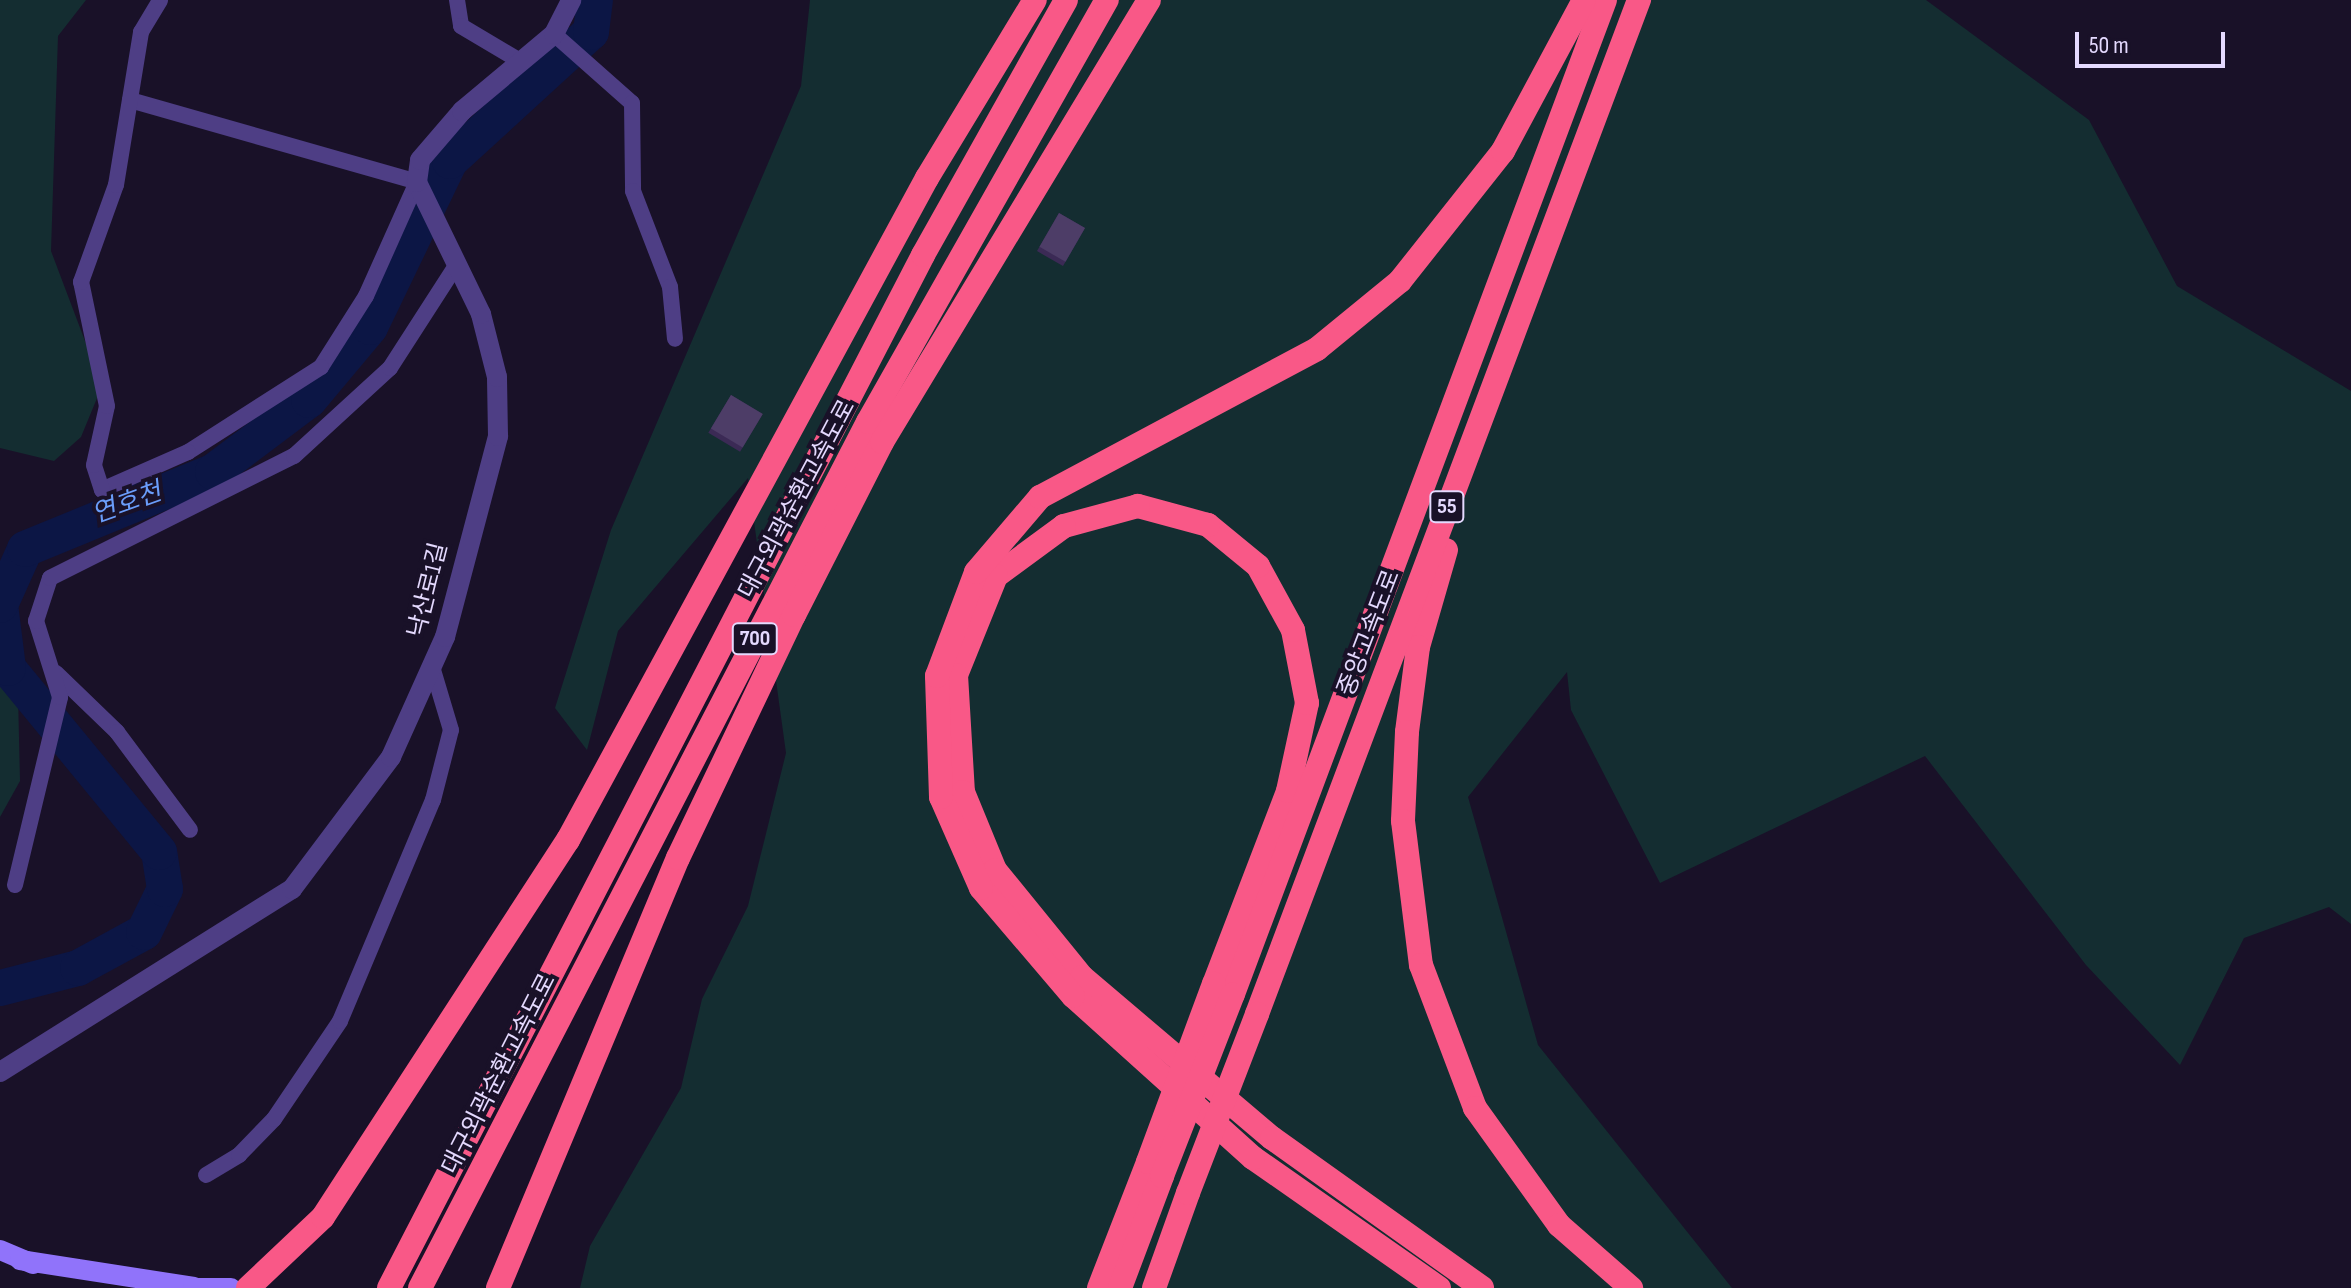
<!DOCTYPE html>
<meta charset="utf-8">
<style>
body{margin:0}
#map{position:relative;width:2351px;height:1288px;overflow:hidden;background:#191128;font-family:"Sofia Sans Condensed","Noto Sans KR",sans-serif}
div>[style]{position:absolute}
.green>*{inset:0;background:#142d31}
.river>*{height:36px;margin:-18px;padding:0 18px;transform-origin:18px;border-radius:18px;background:#0c1645}
.minor>*{height:16px;margin:-8px;padding:0 8px;transform-origin:8px;border-radius:8px;background:#4e3e85}
.tertiary>*{height:20px;margin:-10px;padding:0 10px;transform-origin:10px;border-radius:10px;background:#4e3e85}
.secondary>*{height:20px;margin:-10px;padding:0 10px;transform-origin:10px;border-radius:10px;background:#9073fa}
.motorway>*{height:24px;margin:-12px;padding:0 12px;transform-origin:12px;border-radius:12px;background:#f95887}
.motorway-bridge>*{height:24px;margin:-12px;padding:0 12px;transform-origin:12px;border-radius:12px;background:#f95887}
.wall>*{inset:0;background:#3b2a55;transform-origin:0 0}
.building>*{inset:0;background:#4d3d67;transform-origin:0 0}
span{translate:-50% -50%;white-space:nowrap;text-align:center;line-height:1.15;-webkit-text-stroke:8px #191128;paint-order:stroke}
.shield-label span{padding:2px 6px;background:#191128;border:2px solid;border-radius:6px;-webkit-text-stroke-width:0}
.shield-label{font-size:22px;color:#e4d9fe;font-weight:700}
.street-label{font-size:24px;color:#e4d9fe}
.water-label{font-size:26px;color:#6a9dfa;font-style:italic}
.scale{position:absolute;left:2075px;top:32px;width:150px;height:36px;box-sizing:border-box;border:4px solid #e4d9fe;border-top:0;padding-left:10px;font-size:24px;line-height:28px;white-space:nowrap;color:#e4d9fe;-webkit-text-stroke:6px #191128;paint-order:stroke}
</style>
<div id="map">
<div class="green">
<div style="clip-path:polygon(0 0,86px 0,58px 36px,51px 251px,102px 386px,81px 437px,54px 461px,0 448px)"></div>
<div style="clip-path:polygon(810px 0,1926px 0,2089px 120px,2177px 286px,2351px 391px,2351px 924px,2329px 907px,2244px 938px,2180px 1065px,2086px 965px,1925px 756px,1660px 883px,1571px 710px,1567px 672px,1468px 797px,1538px 1045px,1732px 1288px,580px 1288px,590px 1246px,681px 1088px,702px 999px,748px 906px,786px 753px,748px 478px,618px 631px,587px 750px,555px 708px,611px 530px,801px 86px)"></div>
<div style="clip-path:polygon(0 604px,18px 694px,20px 781px,0 817px)"></div>
</div>
<div class="river">
<div style="left:0;top:988px;width:81px;rotate:-14.4deg"></div>
<div style="left:78px;top:968px;width:75px;rotate:-28.6deg"></div>
<div style="left:144px;top:932px;width:48px;rotate:-64deg"></div>
<div style="left:165px;top:889px;width:37px;rotate:-99deg"></div>
<div style="left:159px;top:852px;width:238px;rotate:-129.4deg"></div>
<div style="left:8px;top:668px;width:64px;rotate:-97.2deg"></div>
<div style="left:0;top:605px;width:61px;rotate:-65.9deg"></div>
<div style="left:25px;top:549px;width:203px;rotate:-22.3deg"></div>
<div style="left:213px;top:472px;width:120px;rotate:-36.9deg"></div>
<div style="left:309px;top:400px;width:95px;rotate:-50.1deg"></div>
<div style="left:370px;top:327px;width:184px;rotate:-64.3deg"></div>
<div style="left:450px;top:161px;width:191px;rotate:-42.5deg"></div>
<div style="left:591px;top:32px;width:32px;rotate:-83deg"></div>
</div>
<div class="minor">
<div style="left:457px;top:0;width:26px;rotate:81deg"></div>
<div style="left:461px;top:26px;width:69px;rotate:30.7deg"></div>
<div style="left:554px;top:34px;width:104px;rotate:41.5deg"></div>
<div style="left:632px;top:103px;width:88px;rotate:89.3deg"></div>
<div style="left:633px;top:191px;width:103px;rotate:68.9deg"></div>
<div style="left:670px;top:287px;width:52px;rotate:84.5deg"></div>
<div style="left:130px;top:100px;width:298px;rotate:15.9deg"></div>
<div style="left:417px;top:182px;width:125px;rotate:114.1deg"></div>
<div style="left:366px;top:296px;width:84px;rotate:122.4deg"></div>
<div style="left:321px;top:367px;width:158px;rotate:147.4deg"></div>
<div style="left:188px;top:452px;width:94px;rotate:156.2deg"></div>
<div style="left:102px;top:490px;width:26px;rotate:-108deg"></div>
<div style="left:94px;top:465px;width:60px;rotate:-77.6deg"></div>
<div style="left:107px;top:406px;width:127px;rotate:-101.8deg"></div>
<div style="left:81px;top:282px;width:103px;rotate:-70.2deg"></div>
<div style="left:116px;top:185px;width:155px;rotate:-80.7deg"></div>
<div style="left:141px;top:32px;width:37px;rotate:-59deg"></div>
<div style="left:56px;top:673px;width:85px;rotate:44deg"></div>
<div style="left:117px;top:732px;width:122px;rotate:53.3deg"></div>
<div style="left:15px;top:885px;width:193px;rotate:-76.5deg"></div>
<div style="left:60px;top:697px;width:80px;rotate:-107.5deg"></div>
<div style="left:36px;top:621px;width:45px;rotate:-72deg"></div>
<div style="left:50px;top:578px;width:273px;rotate:-26.6deg"></div>
<div style="left:294px;top:456px;width:130px;rotate:-42.5deg"></div>
<div style="left:390px;top:368px;width:124px;rotate:-57.2deg"></div>
<div style="left:206px;top:1175px;width:39px;rotate:-31deg"></div>
<div style="left:239px;top:1155px;width:50px;rotate:-45.8deg"></div>
<div style="left:274px;top:1119px;width:118px;rotate:-56deg"></div>
<div style="left:340px;top:1021px;width:240px;rotate:-67.2deg"></div>
<div style="left:433px;top:800px;width:72px;rotate:-75.6deg"></div>
<div style="left:451px;top:730px;width:63px;rotate:-106.7deg"></div>
</div>
<div class="tertiary">
<div style="left:0;top:1072px;width:345px;rotate:-32.1deg"></div>
<div style="left:292px;top:889px;width:165px;rotate:-53.1deg"></div>
<div style="left:391px;top:757px;width:132px;rotate:-65.8deg"></div>
<div style="left:445px;top:637px;width:208px;rotate:-75.2deg"></div>
<div style="left:498px;top:436px;width:59px;rotate:-91deg"></div>
<div style="left:497px;top:377px;width:65px;rotate:-104.3deg"></div>
<div style="left:481px;top:314px;width:147px;rotate:-115.9deg"></div>
<div style="left:417px;top:182px;width:22px;rotate:-82deg"></div>
<div style="left:420px;top:160px;width:65px;rotate:-49.4deg"></div>
<div style="left:462px;top:111px;width:120px;rotate:-39.9deg"></div>
<div style="left:554px;top:34px;width:38px;rotate:-63deg"></div>
</div>
<div class="secondary">
<div style="left:0;top:1250px;width:36px;rotate:23deg"></div>
<div style="left:20px;top:1260px;width:176px;rotate:8.8deg"></div>
<div style="left:193px;top:1288px;width:38px"></div>
</div>
<div class="motorway">
<div style="left:1446px;top:550px;width:101px;rotate:106.1deg"></div>
<div style="left:1418px;top:647px;width:86px;rotate:97.4deg"></div>
<div style="left:1407px;top:732px;width:89px;rotate:92.6deg"></div>
<div style="left:1403px;top:821px;width:145px;rotate:82.9deg"></div>
<div style="left:1421px;top:965px;width:153px;rotate:69.3deg"></div>
<div style="left:1475px;top:1108px;width:144px;rotate:54.3deg"></div>
<div style="left:1559px;top:1225px;width:96px;rotate:41.2deg"></div>
<div style="left:1214px;top:984px;width:207px;rotate:-69deg"></div>
<div style="left:1288px;top:791px;width:90px;rotate:-77.8deg"></div>
<div style="left:1307px;top:703px;width:74px;rotate:-100.9deg"></div>
<div style="left:1293px;top:630px;width:73px;rotate:-118.7deg"></div>
<div style="left:1258px;top:566px;width:65px;rotate:-140.6deg"></div>
<div style="left:1208px;top:525px;width:73px;rotate:-164.8deg"></div>
<div style="left:1138px;top:506px;width:77px;rotate:164.9deg"></div>
<div style="left:1064px;top:526px;width:84px;rotate:143.7deg"></div>
<div style="left:996px;top:576px;width:107px;rotate:112deg"></div>
<div style="left:956px;top:675px;width:117px;rotate:86.6deg"></div>
<div style="left:963px;top:792px;width:84px;rotate:67.7deg"></div>
<div style="left:995px;top:870px;width:138px;rotate:50.9deg"></div>
<div style="left:1082px;top:977px;width:249px;rotate:40.3deg"></div>
<div style="left:1272px;top:1138px;width:258px;rotate:35.5deg"></div>
<div style="left:1233px;top:994px;width:1061px;rotate:-69.48deg"></div>
<div style="left:1257px;top:1014px;width:1084px;rotate:-69.36deg"></div>
<div style="left:248px;top:1288px;width:103px;rotate:-43.4deg"></div>
<div style="left:323px;top:1217px;width:450px;rotate:-57deg"></div>
<div style="left:568px;top:840px;width:753px;rotate:-61.53deg"></div>
<div style="left:927px;top:178px;width:208px;rotate:-58.8deg"></div>
<div style="left:389px;top:1288px;width:1163px;rotate:-62.66deg"></div>
<div style="left:923px;top:255px;width:292px;rotate:-60.7deg"></div>
<div style="left:420px;top:1288px;width:975px;rotate:-62.65deg"></div>
<div style="left:868px;top:422px;width:485px;rotate:-60.5deg"></div>
<div style="left:498px;top:1288px;width:466px;rotate:-67.3deg"></div>
<div style="left:678px;top:858px;width:269px;rotate:-64.5deg"></div>
<div style="left:794px;top:615px;width:194px;rotate:-63deg"></div>
<div style="left:882px;top:442px;width:516px;rotate:-58.86deg"></div>
<div style="left:1099px;top:1288px;width:135px;rotate:-68.7deg"></div>
<div style="left:1120px;top:1288px;width:120px;rotate:-69.4deg"></div>
<div style="left:1154px;top:1288px;width:101px;rotate:-70.3deg"></div>
<div style="left:1439px;top:1288px;width:227px;rotate:-145deg"></div>
<div style="left:1253px;top:1158px;width:242px;rotate:-138deg"></div>
<div style="left:1073px;top:996px;width:142px;rotate:-130.4deg"></div>
<div style="left:981px;top:888px;width:99px;rotate:-113.7deg"></div>
<div style="left:941px;top:797px;width:121px;rotate:-91.9deg"></div>
<div style="left:937px;top:676px;width:111px;rotate:-69.4deg"></div>
<div style="left:976px;top:572px;width:99px;rotate:-49.5deg"></div>
<div style="left:1040px;top:497px;width:314px;rotate:-28.1deg"></div>
<div style="left:1317px;top:349px;width:107px;rotate:-39.3deg"></div>
<div style="left:1400px;top:281px;width:166px;rotate:-51.6deg"></div>
<div style="left:1503px;top:151px;width:171px;rotate:-61.8deg"></div>
</div>
<div class="motorway-bridge">
<div style="left:1148px;top:1162px;width:190px;rotate:-69.7deg"></div>
<div style="left:1162px;top:1176px;width:195px;rotate:-68.7deg"></div>
<div style="left:1188px;top:1193px;width:192px;rotate:-68.9deg"></div>
</div>
<div class="wall">
<div style="left:1059px;top:213px;width:30px;height:44px;rotate:30deg"></div>
<div style="left:731px;top:395px;width:37px;height:44px;rotate:31deg"></div>
</div>
<div class="building">
<div style="left:1059px;top:213px;width:30px;height:39px;rotate:30deg"></div>
<div style="left:731px;top:395px;width:37px;height:39px;rotate:31deg"></div>
</div>
<div class="shield-label">
<span style="left:1447px;top:507px">55</span>
<span style="left:755px;top:639px">700</span>
</div>
<div class="street-label">
<span style="left:797px;top:499px;rotate:-62deg">대구외곽순환고속도로</span>
<span style="left:428px;top:590px;rotate:-76deg">낙산로1길</span>
<span style="left:1369px;top:633px;rotate:-69deg">중앙고속도로</span>
<span style="left:499px;top:1074px;rotate:-63deg">대구외곽순환고속도로</span>
</div>
<div class="water-label">
<span style="left:127px;top:504px;rotate:-20deg">연호천</span>
</div>
<div class="scale">50 m</div>
</div>
